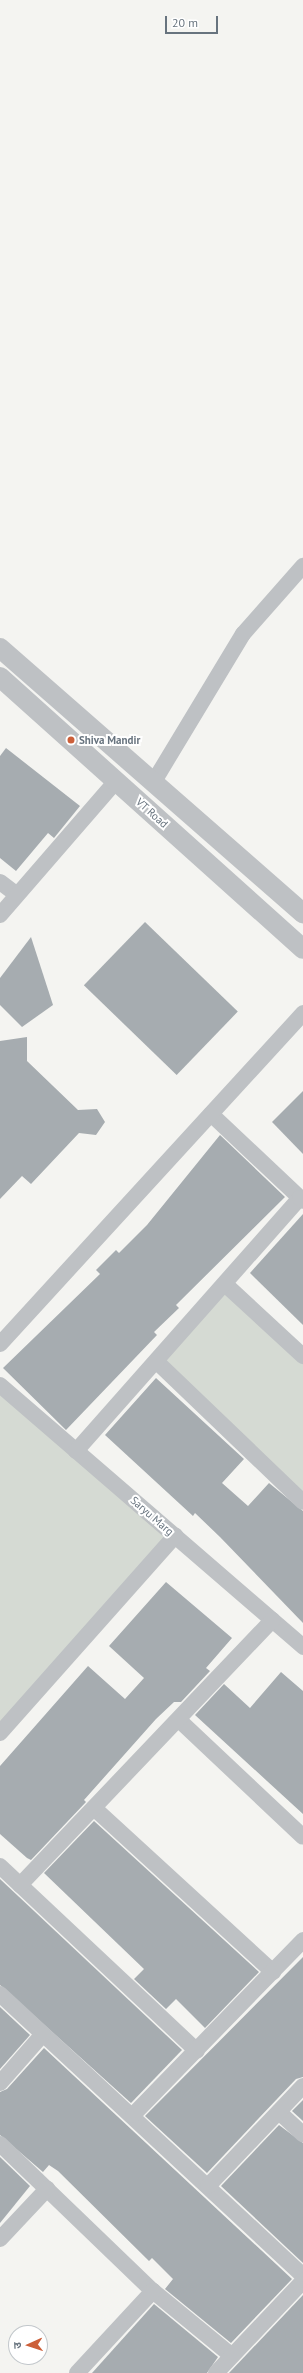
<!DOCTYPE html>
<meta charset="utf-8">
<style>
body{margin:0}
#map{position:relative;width:303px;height:2373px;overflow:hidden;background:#f4f4f1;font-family:"PT Sans","Noto Sans Devanagari",sans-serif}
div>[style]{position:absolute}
.green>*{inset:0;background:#d5dad3}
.building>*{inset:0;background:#a6acb0;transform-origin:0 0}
.minor>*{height:16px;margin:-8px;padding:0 8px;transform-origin:8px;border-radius:8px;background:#bec1c4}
.tertiary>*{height:20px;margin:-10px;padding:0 10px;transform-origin:10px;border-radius:10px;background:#bec1c4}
.dots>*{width:11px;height:11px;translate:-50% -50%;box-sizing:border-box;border:2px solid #fff;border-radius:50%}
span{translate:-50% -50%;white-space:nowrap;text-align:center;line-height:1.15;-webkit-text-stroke:4px #fff;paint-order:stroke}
.poi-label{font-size:11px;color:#67737e;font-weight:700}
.left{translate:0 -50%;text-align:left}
.street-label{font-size:11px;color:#67737e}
.north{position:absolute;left:8px;top:2325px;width:40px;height:40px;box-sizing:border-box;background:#fff;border:1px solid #c2c7cb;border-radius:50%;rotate:267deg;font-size:11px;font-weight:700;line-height:16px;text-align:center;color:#67737e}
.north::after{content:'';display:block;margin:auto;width:14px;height:18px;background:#cc5f39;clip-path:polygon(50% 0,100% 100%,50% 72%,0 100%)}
.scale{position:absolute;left:165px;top:16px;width:53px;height:18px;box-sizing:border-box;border:2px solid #67737e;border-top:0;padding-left:5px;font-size:12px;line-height:14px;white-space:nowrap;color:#67737e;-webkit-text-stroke:3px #fff;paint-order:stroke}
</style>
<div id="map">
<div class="green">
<div style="clip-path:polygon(226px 1285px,303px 1356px,303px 1502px,157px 1362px)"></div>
<div style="clip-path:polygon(0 1385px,175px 1536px,0 1733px)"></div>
</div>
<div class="building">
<div style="clip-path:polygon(6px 748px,80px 806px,54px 838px,48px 833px,16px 871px,0 858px,0 756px)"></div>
<div style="left:145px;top:922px;width:129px;height:88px;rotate:44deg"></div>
<div style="clip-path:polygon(31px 937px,53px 1005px,22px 1027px,0 1005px,0 978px)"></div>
<div style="clip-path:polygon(27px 1037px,27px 1061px,78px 1110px,97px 1109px,105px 1122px,96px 1135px,79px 1133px,31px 1184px,22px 1176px,0 1199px,0 1041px)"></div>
<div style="clip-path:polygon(303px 1091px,303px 1154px,272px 1122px)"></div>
<div style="clip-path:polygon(220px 1135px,285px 1197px,176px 1305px,179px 1308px,154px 1332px,157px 1335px,66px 1430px,3px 1368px,100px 1274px,96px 1270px,116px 1250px,119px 1253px,147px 1225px)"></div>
<div style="clip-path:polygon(303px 1214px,303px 1325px,250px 1273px)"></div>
<div style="clip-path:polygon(156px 1378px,244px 1459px,222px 1483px,248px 1506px,269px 1483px,303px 1511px,303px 1623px,220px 1537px,195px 1513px,193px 1516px,105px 1435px)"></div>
<div style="clip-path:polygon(166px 1582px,232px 1638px,206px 1668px,210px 1671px,181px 1702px,174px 1702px,156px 1719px,84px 1800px,86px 1802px,31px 1860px,27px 1858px,0 1834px,0 1766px,88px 1666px,125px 1699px,144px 1678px,109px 1646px)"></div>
<div style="clip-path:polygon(281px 1672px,303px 1691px,303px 1814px,195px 1715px,224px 1684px,250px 1708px)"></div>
<div style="clip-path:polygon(94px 1821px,259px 1972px,205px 2028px,176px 1999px,166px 2009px,134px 1979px,144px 1969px,44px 1873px)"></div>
<div style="clip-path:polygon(0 1879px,182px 2050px,131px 2103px,0 1985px)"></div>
<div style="clip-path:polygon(303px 1957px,303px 2077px,296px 2079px,207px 2173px,145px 2116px)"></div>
<div style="clip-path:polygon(0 2007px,30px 2035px,0 2069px)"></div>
<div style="clip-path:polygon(44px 2048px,292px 2279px,231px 2343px,165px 2289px,173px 2279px,152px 2258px,149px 2261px,58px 2171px,49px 2165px,43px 2172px,0 2135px,0 2092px,7px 2089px)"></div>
<div style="clip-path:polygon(303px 2100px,303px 2121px,292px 2111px)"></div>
<div style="clip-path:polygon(279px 2125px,303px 2143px,303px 2263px,221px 2186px)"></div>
<div style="clip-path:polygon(0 2157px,30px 2186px,0 2223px)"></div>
<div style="clip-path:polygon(303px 2295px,303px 2373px,229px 2373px)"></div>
<div style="clip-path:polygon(154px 2304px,218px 2357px,207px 2373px,92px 2373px)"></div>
</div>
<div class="minor">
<div style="left:153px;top:783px;width:174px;rotate:-58.9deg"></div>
<div style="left:243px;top:634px;width:91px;rotate:-48.6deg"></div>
<div style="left:0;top:882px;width:21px;rotate:37deg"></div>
<div style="left:0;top:915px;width:177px;rotate:-49.1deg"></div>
<div style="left:211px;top:1114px;width:122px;rotate:43.3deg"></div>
<div style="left:226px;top:1285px;width:105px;rotate:42.7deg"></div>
<div style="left:0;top:1344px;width:449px;rotate:-47.5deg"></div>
<div style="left:157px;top:1362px;width:202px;rotate:43.8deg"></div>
<div style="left:0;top:1385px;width:401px;rotate:40.8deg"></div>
<div style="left:76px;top:1451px;width:338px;rotate:-48.5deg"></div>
<div style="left:300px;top:1198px;width:4px;rotate:45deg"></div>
<div style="left:179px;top:1720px;width:170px;rotate:43.3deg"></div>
<div style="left:0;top:1733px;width:264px;rotate:-48.4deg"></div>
<div style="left:94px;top:1808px;width:243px;rotate:42.5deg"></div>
<div style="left:0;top:1866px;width:270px;rotate:43.2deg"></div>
<div style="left:20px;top:1885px;width:366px;rotate:-46.4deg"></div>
<div style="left:0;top:1994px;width:414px;rotate:42.9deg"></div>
<div style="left:0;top:2083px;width:65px;rotate:-48.7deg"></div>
<div style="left:279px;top:2112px;width:33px;rotate:43deg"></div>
<div style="left:133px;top:2115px;width:244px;rotate:-45.8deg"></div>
<div style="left:0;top:2144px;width:212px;rotate:43.9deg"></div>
<div style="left:153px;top:2291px;width:102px;rotate:39.4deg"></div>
<div style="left:208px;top:2186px;width:138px;rotate:-46.5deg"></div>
<div style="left:0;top:2239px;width:69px;rotate:-46.8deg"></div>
<div style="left:77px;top:2373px;width:112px;rotate:-47.2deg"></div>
<div style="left:216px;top:2373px;width:127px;rotate:-46.6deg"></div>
</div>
<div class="tertiary">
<div style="left:0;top:648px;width:403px;rotate:41.2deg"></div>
<div style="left:0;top:677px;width:407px;rotate:41.9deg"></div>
</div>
<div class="dots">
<div style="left:71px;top:740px;background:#cc5f39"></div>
</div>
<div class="poi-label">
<span class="left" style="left:79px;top:740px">Shiva Mandir</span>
</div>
<div class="street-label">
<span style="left:152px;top:813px;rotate:42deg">VT Road</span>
<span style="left:152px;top:1516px;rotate:41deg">Saryu Marg</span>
</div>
<div class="north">उ</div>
<div class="scale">20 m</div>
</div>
